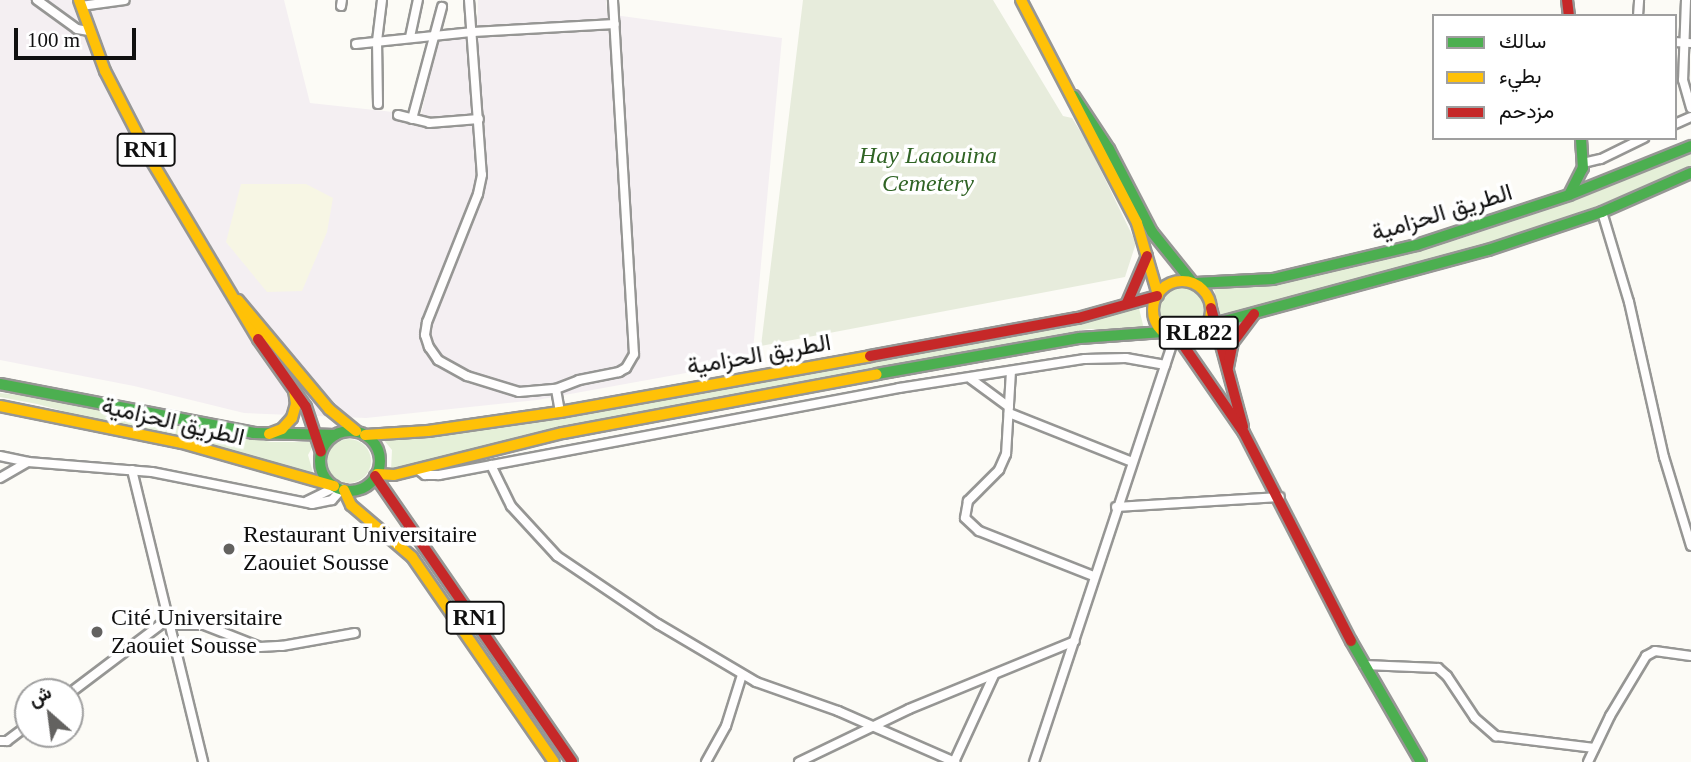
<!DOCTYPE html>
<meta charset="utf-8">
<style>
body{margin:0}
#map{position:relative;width:1691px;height:762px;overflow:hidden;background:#fcfbf6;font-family:"Times New Roman",Vazirmatn,serif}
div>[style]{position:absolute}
.industrial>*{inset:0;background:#f4eff2}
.farmland>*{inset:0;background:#f7f6e4}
.green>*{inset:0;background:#e5f0d8}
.round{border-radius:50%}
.cemetery>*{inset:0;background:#e7ecdc}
.roads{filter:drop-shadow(2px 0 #969694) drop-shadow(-2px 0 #969694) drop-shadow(0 2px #969694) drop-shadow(0 -2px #969694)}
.street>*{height:8px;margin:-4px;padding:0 4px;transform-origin:4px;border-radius:4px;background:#fffefe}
.fast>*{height:10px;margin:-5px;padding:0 5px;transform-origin:5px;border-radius:5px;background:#4caf50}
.fast>.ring{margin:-5px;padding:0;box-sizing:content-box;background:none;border:10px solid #4caf50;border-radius:50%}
.slow>*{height:10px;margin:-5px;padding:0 5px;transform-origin:5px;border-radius:5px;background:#ffc107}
.slow>.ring{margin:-5px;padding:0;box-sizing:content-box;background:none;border:10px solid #ffc107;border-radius:50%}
.jam>*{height:10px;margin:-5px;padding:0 5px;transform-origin:5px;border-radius:5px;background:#c62828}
.dots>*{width:19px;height:19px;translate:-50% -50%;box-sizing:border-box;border:4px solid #fff;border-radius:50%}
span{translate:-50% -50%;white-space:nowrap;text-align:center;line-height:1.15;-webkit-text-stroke:7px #fff;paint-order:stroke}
.shield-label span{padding:2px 5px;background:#fff;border:2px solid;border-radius:5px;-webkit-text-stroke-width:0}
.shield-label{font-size:23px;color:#101010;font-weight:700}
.park-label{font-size:24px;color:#306425;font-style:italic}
.street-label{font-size:24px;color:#101010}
.poi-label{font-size:24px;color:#101010}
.left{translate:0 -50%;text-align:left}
.legend{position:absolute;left:1432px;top:14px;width:245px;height:126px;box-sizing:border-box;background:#fff;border:2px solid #9f9f9f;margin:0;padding:9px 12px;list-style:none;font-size:21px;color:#101010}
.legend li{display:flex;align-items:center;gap:14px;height:35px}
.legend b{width:35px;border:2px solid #9f9f9f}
.north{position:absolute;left:14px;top:678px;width:70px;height:70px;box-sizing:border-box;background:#fff;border:2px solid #9f9f9f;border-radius:50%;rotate:332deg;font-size:19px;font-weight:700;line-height:28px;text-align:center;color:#101010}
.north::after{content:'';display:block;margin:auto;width:24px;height:32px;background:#636260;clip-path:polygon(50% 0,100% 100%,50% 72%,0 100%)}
.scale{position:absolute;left:14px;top:28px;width:122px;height:32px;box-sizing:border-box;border:4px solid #101010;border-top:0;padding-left:9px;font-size:21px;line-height:24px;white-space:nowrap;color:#101010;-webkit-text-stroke:5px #fff;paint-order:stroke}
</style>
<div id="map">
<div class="industrial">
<div style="clip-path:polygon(0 0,284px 0,310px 103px,421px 115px,438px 39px,477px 35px,478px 0,606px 0,607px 14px,782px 38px,752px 361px,537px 400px,366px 418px,244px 413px,134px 386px,0 360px)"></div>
</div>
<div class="farmland">
<div style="clip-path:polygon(241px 184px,306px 184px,333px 198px,327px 232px,302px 291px,267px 292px,226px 242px)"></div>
</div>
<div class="green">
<div style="clip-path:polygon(1691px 152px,1691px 169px,1521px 236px,1222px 320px,1214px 289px,1265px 286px,1459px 239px,1575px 200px)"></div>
<div class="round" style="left:1159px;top:286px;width:46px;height:46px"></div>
<div style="clip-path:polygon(1138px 304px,1144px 329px,1088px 329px,602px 419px,520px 436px,470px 452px,391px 470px,392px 450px,383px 439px)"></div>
<div style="clip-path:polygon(0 393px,38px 397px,271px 442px,315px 442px,308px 455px,315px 480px,37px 404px,0 397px)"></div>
<div class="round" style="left:327px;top:439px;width:44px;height:44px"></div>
</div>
<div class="cemetery">
<div style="clip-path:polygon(803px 0,993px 0,1063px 116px,1072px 118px,1087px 142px,1136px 243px,1125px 277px,761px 346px)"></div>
</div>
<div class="roads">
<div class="street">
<div style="left:37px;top:0;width:49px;rotate:35.9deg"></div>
<div style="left:77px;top:29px;width:11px;rotate:10deg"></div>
<div style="left:469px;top:0;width:175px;rotate:85.8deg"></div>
<div style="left:482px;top:175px;width:19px;rotate:102deg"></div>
<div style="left:478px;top:194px;width:138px;rotate:111.7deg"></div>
<div style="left:427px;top:322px;width:13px;rotate:99deg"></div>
<div style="left:425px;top:335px;width:13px;rotate:72deg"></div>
<div style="left:429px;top:347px;width:16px;rotate:55deg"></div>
<div style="left:438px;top:360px;width:33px;rotate:29deg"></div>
<div style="left:467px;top:376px;width:54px;rotate:17.1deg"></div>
<div style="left:519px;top:392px;width:37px;rotate:-5deg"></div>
<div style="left:1686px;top:0;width:80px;rotate:92.1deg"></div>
<div style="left:1683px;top:80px;width:29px;rotate:74deg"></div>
<div style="left:81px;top:6px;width:44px;rotate:-7.8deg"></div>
<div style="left:341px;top:6px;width:6px;rotate:-81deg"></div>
<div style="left:1638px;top:16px;width:16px;rotate:-86deg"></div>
<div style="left:410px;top:37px;width:38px;rotate:-78deg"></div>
<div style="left:1675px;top:42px;width:16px;rotate:4deg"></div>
<div style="left:356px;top:44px;width:118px;rotate:-5.9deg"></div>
<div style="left:473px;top:32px;width:142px;rotate:-3.2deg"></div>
<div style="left:378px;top:104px;width:63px;rotate:-90.9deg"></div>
<div style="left:377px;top:41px;width:41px;rotate:-83deg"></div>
<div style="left:398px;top:115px;width:32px;rotate:14deg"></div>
<div style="left:429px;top:123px;width:50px;rotate:-4.6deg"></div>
<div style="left:412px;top:119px;width:116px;rotate:-75deg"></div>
<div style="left:1675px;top:124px;width:17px;rotate:-24deg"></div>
<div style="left:1583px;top:163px;width:18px;rotate:-13deg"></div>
<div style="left:1601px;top:159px;width:48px;rotate:-26deg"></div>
<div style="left:1602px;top:212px;width:94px;rotate:73.3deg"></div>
<div style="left:1629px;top:302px;width:159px;rotate:77.3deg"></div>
<div style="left:1664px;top:457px;width:93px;rotate:73.1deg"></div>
<div style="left:1011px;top:371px;width:83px;rotate:93.4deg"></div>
<div style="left:1006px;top:454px;width:17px;rotate:114deg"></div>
<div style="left:999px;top:470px;width:44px;rotate:135deg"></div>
<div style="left:968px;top:501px;width:17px;rotate:100deg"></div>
<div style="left:965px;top:518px;width:19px;rotate:43deg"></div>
<div style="left:979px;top:531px;width:123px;rotate:21.5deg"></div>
<div style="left:971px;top:379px;width:47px;rotate:36.4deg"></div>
<div style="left:560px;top:412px;width:23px;rotate:-100deg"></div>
<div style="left:556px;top:389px;width:25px;rotate:-21deg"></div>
<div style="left:579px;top:380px;width:41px;rotate:-11.3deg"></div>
<div style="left:619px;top:372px;width:8px;rotate:-30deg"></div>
<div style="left:626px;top:368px;width:16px;rotate:-60deg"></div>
<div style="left:634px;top:354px;width:355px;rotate:-93.4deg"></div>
<div style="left:1009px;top:413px;width:132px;rotate:21.7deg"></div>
<div style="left:0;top:456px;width:29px;rotate:12deg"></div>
<div style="left:28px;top:462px;width:124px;rotate:4.6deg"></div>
<div style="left:152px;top:472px;width:163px;rotate:11.3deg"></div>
<div style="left:312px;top:504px;width:20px;rotate:-11deg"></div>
<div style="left:332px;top:500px;width:15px;rotate:-48deg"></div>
<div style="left:491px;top:465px;width:46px;rotate:64deg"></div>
<div style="left:511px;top:506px;width:68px;rotate:47.4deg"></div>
<div style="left:557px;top:556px;width:122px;rotate:34deg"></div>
<div style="left:658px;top:624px;width:114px;rotate:30.6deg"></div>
<div style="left:756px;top:682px;width:87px;rotate:19.5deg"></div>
<div style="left:838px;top:711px;width:128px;rotate:23.6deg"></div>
<div style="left:417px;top:469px;width:10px;rotate:37deg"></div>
<div style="left:425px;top:475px;width:14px"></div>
<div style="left:439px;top:475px;width:468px;rotate:-10.7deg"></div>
<div style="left:899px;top:388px;width:188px;rotate:-8.9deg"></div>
<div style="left:1085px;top:359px;width:41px;rotate:-1.4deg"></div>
<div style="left:1126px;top:358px;width:40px;rotate:10deg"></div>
<div style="left:132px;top:470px;width:301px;rotate:76.3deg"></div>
<div style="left:0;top:478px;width:32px;rotate:-30deg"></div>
<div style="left:307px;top:501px;width:32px;rotate:-26deg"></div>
<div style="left:1116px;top:507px;width:164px;rotate:-3.5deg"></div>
<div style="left:171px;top:625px;width:33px"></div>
<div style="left:204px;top:625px;width:60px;rotate:21.4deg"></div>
<div style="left:260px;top:647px;width:22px;rotate:-3deg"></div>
<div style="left:282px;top:646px;width:74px;rotate:-10.1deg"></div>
<div style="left:1364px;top:665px;width:74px;rotate:2.3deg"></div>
<div style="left:1438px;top:668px;width:12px;rotate:42deg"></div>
<div style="left:1447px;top:676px;width:50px;rotate:56.3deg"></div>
<div style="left:1475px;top:718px;width:28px;rotate:41deg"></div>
<div style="left:1496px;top:736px;width:99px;rotate:7deg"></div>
<div style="left:70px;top:693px;width:124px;rotate:-37.1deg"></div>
<div style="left:0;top:741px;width:7px"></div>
<div style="left:7px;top:741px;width:26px;rotate:-37deg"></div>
<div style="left:706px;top:762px;width:41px;rotate:-60.9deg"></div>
<div style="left:726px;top:726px;width:53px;rotate:-72.6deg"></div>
<div style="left:799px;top:762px;width:122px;rotate:-25.7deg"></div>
<div style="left:909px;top:709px;width:179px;rotate:-22.3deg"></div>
<div style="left:954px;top:762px;width:96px;rotate:-65.3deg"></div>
<div style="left:1034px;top:762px;width:447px;rotate:-71.7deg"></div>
<div style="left:1588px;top:762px;width:51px;rotate:-64.4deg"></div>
<div style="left:1610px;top:716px;width:70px;rotate:-59deg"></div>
<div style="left:1646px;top:656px;width:10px;rotate:-29deg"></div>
<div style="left:1655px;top:651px;width:36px;rotate:8deg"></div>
</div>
<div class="fast">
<div style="left:1074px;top:96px;width:64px;rotate:56.6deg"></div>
<div style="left:1109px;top:149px;width:93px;rotate:62.6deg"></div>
<div style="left:1152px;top:232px;width:65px;rotate:51.2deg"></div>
<div style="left:1570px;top:193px;width:28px;rotate:-63deg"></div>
<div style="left:1583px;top:168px;width:30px;rotate:-94deg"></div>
<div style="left:1196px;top:283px;width:77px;rotate:-3deg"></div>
<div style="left:1273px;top:279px;width:148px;rotate:-13.3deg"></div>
<div style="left:1417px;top:245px;width:160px;rotate:-18.2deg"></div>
<div style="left:1569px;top:195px;width:131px;rotate:-21.9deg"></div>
<div style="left:1206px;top:326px;width:292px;rotate:-15.1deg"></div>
<div style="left:1488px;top:250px;width:120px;rotate:-18.4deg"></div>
<div style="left:1602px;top:212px;width:97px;rotate:-23.7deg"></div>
<div style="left:877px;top:374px;width:206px;rotate:-10.1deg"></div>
<div style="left:1080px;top:338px;width:83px;rotate:-4.1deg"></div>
<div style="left:0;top:384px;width:259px;rotate:10.9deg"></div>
<div style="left:254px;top:433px;width:81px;rotate:1.4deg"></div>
<div class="ring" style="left:320px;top:431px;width:50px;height:50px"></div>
<div style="left:1351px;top:641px;width:140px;rotate:60deg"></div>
</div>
<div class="slow">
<div style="left:79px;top:0;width:76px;rotate:69.9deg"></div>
<div style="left:105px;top:71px;width:100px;rotate:62.7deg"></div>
<div style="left:151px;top:160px;width:209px;rotate:59.1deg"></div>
<div style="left:1021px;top:0;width:251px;rotate:62.5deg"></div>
<div style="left:1137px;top:223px;width:75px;rotate:73.7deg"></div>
<div class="ring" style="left:1153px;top:281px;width:48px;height:48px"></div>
<div style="left:238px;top:300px;width:142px;rotate:50.1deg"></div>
<div style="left:329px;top:409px;width:35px;rotate:39deg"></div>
<div style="left:0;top:406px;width:186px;rotate:11.5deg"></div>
<div style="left:182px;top:443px;width:158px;rotate:15.8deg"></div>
<div style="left:269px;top:434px;width:14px;rotate:-21deg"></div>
<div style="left:282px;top:429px;width:15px;rotate:-48deg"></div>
<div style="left:292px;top:418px;width:15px;rotate:-74deg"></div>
<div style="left:296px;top:404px;width:14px;rotate:-98deg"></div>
<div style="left:365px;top:435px;width:63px;rotate:-3.6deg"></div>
<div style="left:428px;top:431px;width:133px;rotate:-8.2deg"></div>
<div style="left:560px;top:412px;width:315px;rotate:-10.2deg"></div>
<div style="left:377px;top:474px;width:17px;rotate:3deg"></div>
<div style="left:394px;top:475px;width:174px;rotate:-14deg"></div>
<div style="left:563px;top:433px;width:319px;rotate:-10.6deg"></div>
<div style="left:344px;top:490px;width:17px;rotate:65deg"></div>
<div style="left:351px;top:505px;width:80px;rotate:40.4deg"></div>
<div style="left:412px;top:557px;width:249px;rotate:55.3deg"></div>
</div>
<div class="jam">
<div style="left:1567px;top:0;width:16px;rotate:83deg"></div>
<div style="left:1127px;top:303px;width:51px;rotate:-66.9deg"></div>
<div style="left:1211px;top:308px;width:123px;rotate:74.9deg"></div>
<div style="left:258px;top:339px;width:83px;rotate:54.8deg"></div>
<div style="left:306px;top:407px;width:47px;rotate:71.6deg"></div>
<div style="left:1179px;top:339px;width:114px;rotate:55.3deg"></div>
<div style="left:1244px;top:433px;width:234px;rotate:62.8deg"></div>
<div style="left:870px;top:356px;width:211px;rotate:-10.4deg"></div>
<div style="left:1078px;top:318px;width:82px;rotate:-15.6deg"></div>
<div style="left:1228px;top:367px;width:25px;rotate:-79deg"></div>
<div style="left:1233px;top:342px;width:35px;rotate:-53deg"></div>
<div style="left:375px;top:476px;width:347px;rotate:55.4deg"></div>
</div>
</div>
<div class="dots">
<div style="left:229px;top:549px;background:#636260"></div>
<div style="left:97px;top:632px;background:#636260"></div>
</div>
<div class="shield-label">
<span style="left:146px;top:150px">RN1</span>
<span style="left:1199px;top:333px">RL822</span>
<span style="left:475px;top:618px">RN1</span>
</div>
<div class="park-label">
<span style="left:928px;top:170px">Hay Laaouina<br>Cemetery</span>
</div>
<div class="street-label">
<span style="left:1442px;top:213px;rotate:-17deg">الطريق الحزامية</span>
<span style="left:759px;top:355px;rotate:-10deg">الطريق الحزامية</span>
<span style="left:173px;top:422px;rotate:13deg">الطريق الحزامية</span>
</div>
<div class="poi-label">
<span class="left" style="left:243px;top:549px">Restaurant Universitaire<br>Zaouiet Sousse</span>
<span class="left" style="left:111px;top:632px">Cité Universitaire<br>Zaouiet Sousse</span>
</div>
<ul class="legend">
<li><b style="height:9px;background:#4caf50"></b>سالك</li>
<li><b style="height:9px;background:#ffc107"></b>بطيء</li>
<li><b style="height:9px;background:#c62828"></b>مزدحم</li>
</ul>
<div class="north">ش</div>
<div class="scale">100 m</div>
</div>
